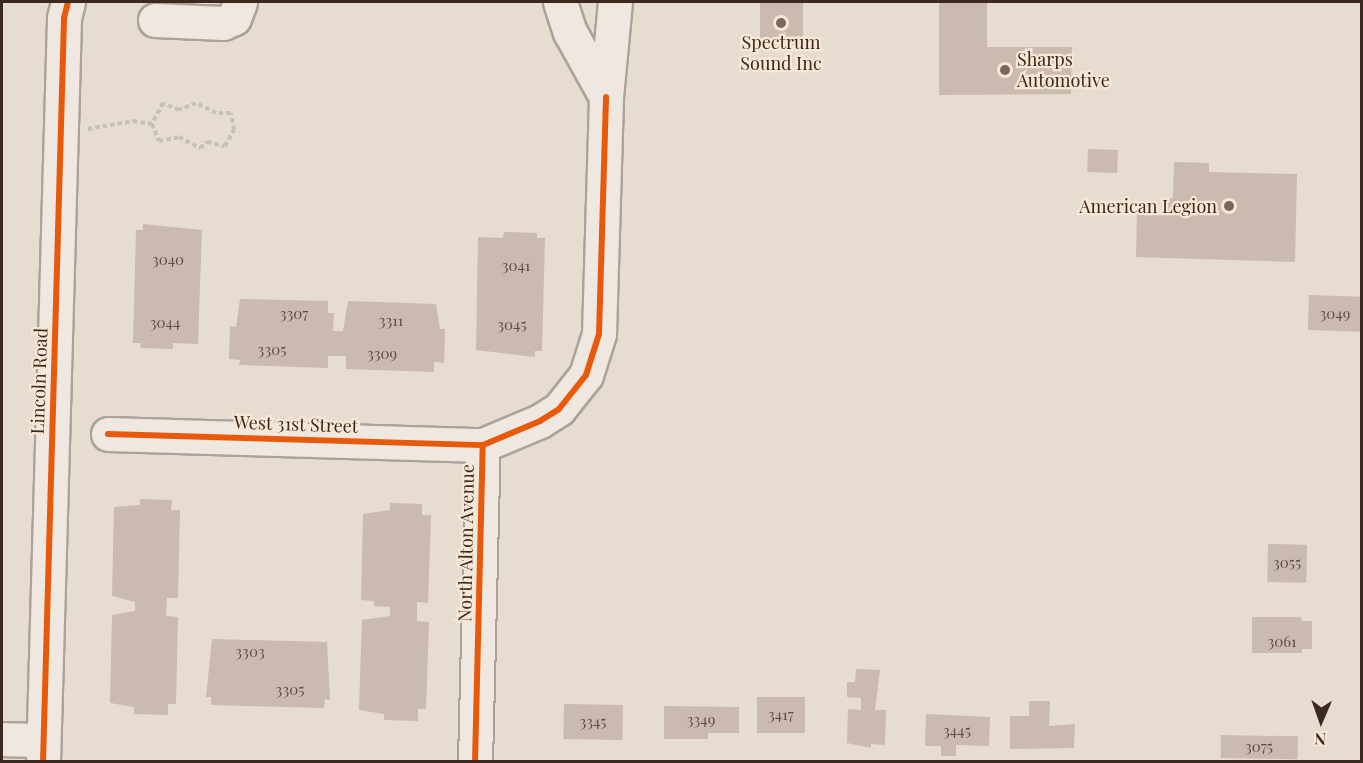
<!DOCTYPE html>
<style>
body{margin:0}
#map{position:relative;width:1363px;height:763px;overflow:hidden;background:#e6dcd0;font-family:"Playfair Display",serif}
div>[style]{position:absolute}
.building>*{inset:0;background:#cabab0;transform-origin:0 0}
.path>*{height:4px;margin-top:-2px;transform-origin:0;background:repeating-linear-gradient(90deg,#c7bfb8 0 4.5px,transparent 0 7.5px)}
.roads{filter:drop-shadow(2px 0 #aca298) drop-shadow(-2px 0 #aca298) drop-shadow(0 2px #aca298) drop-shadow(0 -2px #aca298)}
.minor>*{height:33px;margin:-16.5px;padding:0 16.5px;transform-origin:16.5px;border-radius:16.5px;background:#eee8e1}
.cycleway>*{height:6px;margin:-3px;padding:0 3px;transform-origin:3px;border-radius:3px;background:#e8590c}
.dots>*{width:16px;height:16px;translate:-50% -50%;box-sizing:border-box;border:3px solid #f7e8d6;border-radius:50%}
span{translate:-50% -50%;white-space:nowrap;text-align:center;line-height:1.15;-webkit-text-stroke:4.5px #f7e8d6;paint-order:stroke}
.number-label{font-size:15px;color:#5f4d43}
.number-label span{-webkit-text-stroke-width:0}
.poi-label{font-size:18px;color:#3b291f}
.left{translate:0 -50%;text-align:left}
.right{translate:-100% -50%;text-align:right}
.street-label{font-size:18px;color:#3b291f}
.frame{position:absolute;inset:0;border:3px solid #3b291f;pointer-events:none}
.north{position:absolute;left:1291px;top:691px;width:60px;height:60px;-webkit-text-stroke:4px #f7e8d6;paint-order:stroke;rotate:182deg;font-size:16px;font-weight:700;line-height:24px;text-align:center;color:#3b291f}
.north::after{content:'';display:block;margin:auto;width:21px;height:27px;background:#3b291f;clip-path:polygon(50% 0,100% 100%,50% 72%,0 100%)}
</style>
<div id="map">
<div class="building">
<div style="left:158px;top:2px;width:37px;height:10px"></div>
<div style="left:760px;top:2px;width:43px;height:43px"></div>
<div style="clip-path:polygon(939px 2px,987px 2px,987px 47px,1072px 47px,1071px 94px,939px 95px)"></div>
<div style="left:1088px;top:149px;width:30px;height:23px;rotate:2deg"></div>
<div style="clip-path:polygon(1174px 162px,1209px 163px,1209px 172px,1297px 174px,1295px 262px,1136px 257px,1137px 214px,1162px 215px,1162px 198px,1173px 198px)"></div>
<div style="clip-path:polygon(143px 224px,202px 230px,198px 344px,173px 343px,173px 349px,140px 348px,141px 343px,133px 343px,136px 230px,143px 230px)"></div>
<div style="clip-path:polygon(504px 232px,537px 233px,537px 238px,545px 238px,542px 351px,535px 351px,535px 357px,476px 350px,478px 237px,503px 238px)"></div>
<div style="left:1309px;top:295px;width:53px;height:35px;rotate:2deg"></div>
<div style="clip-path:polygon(240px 299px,328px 301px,328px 313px,334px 313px,333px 331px,343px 331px,348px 301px,436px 304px,440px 329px,445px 329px,444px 363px,434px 362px,434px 372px,346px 369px,346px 356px,328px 356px,328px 368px,239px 365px,240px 360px,229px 359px,230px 326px,236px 327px)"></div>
<div style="clip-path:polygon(140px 499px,172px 500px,171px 510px,180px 510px,178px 598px,167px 598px,166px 616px,178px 617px,176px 704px,168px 704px,168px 715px,134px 714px,134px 707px,110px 703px,112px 615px,135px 611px,135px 602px,112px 596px,114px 507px,140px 505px)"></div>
<div style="clip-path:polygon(390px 503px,422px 504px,422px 515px,431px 515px,428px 603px,417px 602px,417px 621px,429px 622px,426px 709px,418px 709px,418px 721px,384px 720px,384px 714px,359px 710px,362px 620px,390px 616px,390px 607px,374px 606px,374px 601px,361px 600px,363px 514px,390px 510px)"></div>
<div style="left:1268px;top:544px;width:39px;height:38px;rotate:1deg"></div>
<div style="clip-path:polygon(1252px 617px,1301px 617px,1302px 621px,1312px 621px,1312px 649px,1302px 649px,1302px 653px,1252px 653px)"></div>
<div style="clip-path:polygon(212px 639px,327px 642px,330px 700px,325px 699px,324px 708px,211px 705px,211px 697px,206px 697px)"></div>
<div style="clip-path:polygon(856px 669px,880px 670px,875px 710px,886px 710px,885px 745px,871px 744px,871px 748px,847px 743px,848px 709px,861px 710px,861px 698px,847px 697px,847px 682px,855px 682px)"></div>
<div style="left:757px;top:697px;width:48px;height:36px"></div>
<div style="clip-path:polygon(1029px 701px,1050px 701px,1049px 726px,1075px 724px,1074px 748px,1010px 749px,1010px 716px,1029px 716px)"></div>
<div style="left:564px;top:704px;width:59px;height:35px;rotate:1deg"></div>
<div style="clip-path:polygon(664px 706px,739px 707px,739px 733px,708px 733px,708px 739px,664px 739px)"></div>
<div style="clip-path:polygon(926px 714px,990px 717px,989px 746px,956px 745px,956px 756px,941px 756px,941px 746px,925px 746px)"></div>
<div style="left:1221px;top:735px;width:77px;height:23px;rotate:1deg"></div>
</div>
<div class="path">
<div style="left:88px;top:129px;width:46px;rotate:-10.1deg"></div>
<div style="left:133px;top:121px;width:19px;rotate:9deg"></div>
<div style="left:152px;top:124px;width:18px;rotate:68deg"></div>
<div style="left:159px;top:141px;width:20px;rotate:-11deg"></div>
<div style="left:179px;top:137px;width:24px;rotate:28deg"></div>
<div style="left:200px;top:148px;width:9px;rotate:-41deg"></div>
<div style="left:207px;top:142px;width:18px;rotate:13deg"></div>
<div style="left:225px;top:146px;width:18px;rotate:-61deg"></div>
<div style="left:234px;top:130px;width:17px;rotate:-100deg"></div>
<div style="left:231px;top:113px;width:15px;rotate:180deg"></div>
<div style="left:216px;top:113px;width:22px;rotate:-153deg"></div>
<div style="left:196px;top:103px;width:18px;rotate:158deg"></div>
<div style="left:179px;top:110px;width:17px;rotate:-156deg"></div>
<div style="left:163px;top:103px;width:24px;rotate:118deg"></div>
</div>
<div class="roads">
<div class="minor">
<div style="left:560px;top:2px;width:32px;rotate:72deg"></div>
<div style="left:570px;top:32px;width:74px;rotate:61deg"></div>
<div style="left:606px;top:97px;width:95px;rotate:-84.6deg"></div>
<div style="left:155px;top:20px;width:68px;rotate:2.5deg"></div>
<div style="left:223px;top:23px;width:12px;rotate:-24deg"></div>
<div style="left:234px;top:18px;width:17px;rotate:-69deg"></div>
<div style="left:108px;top:434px;width:375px;rotate:1.7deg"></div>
<div style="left:483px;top:445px;width:62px;rotate:-22.8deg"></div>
<div style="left:540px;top:421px;width:22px;rotate:-32deg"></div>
<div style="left:559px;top:409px;width:43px;rotate:-51.5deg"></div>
<div style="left:586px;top:375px;width:43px;rotate:-72.4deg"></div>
<div style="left:599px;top:334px;width:237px;rotate:-88.3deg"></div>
<div style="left:2px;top:739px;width:41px;rotate:1.4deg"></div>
<div style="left:43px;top:762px;width:744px;rotate:-88.38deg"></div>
<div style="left:64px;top:18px;width:16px;rotate:-76deg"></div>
<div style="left:475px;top:762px;width:317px;rotate:-88.6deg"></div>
</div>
</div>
<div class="cycleway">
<div style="left:108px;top:434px;width:375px;rotate:1.7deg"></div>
<div style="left:483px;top:445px;width:62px;rotate:-22.8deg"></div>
<div style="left:540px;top:421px;width:22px;rotate:-32deg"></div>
<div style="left:559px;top:409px;width:43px;rotate:-51.5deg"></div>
<div style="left:586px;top:375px;width:43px;rotate:-72.4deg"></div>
<div style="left:599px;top:334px;width:237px;rotate:-88.3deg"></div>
<div style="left:43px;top:762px;width:744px;rotate:-88.38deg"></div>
<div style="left:64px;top:18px;width:16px;rotate:-76deg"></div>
<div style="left:475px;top:762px;width:317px;rotate:-88.6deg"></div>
</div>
<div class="dots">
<div style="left:781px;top:23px;background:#77685d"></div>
<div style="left:1005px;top:70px;background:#77685d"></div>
<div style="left:1229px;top:206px;background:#77685d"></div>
</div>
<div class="number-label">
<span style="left:168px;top:260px">3040</span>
<span style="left:516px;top:266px">3041</span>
<span style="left:294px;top:314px">3307</span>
<span style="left:1335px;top:314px">3049</span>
<span style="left:391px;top:321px">3311</span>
<span style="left:165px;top:323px">3044</span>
<span style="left:512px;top:325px">3045</span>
<span style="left:272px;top:350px">3305</span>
<span style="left:382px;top:354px">3309</span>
<span style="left:1287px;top:563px">3055</span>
<span style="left:1282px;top:642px">3061</span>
<span style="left:250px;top:652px">3303</span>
<span style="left:290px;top:690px">3305</span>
<span style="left:781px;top:715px">3417</span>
<span style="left:701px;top:720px">3349</span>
<span style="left:593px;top:722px">3345</span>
<span style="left:957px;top:731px">3445</span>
<span style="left:1259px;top:747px">3075</span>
</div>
<div class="poi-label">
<span style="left:781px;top:53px">Spectrum<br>Sound Inc</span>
<span class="left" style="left:1017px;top:70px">Sharps<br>Automotive</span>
<span class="right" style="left:1217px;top:206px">American Legion</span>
</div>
<div class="street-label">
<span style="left:39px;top:381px;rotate:-88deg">Lincoln Road</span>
<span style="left:296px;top:424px;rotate:2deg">West 31st Street</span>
<span style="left:466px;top:543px;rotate:-89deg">North Alton Avenue</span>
</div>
<div class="frame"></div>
<div class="north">N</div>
</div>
